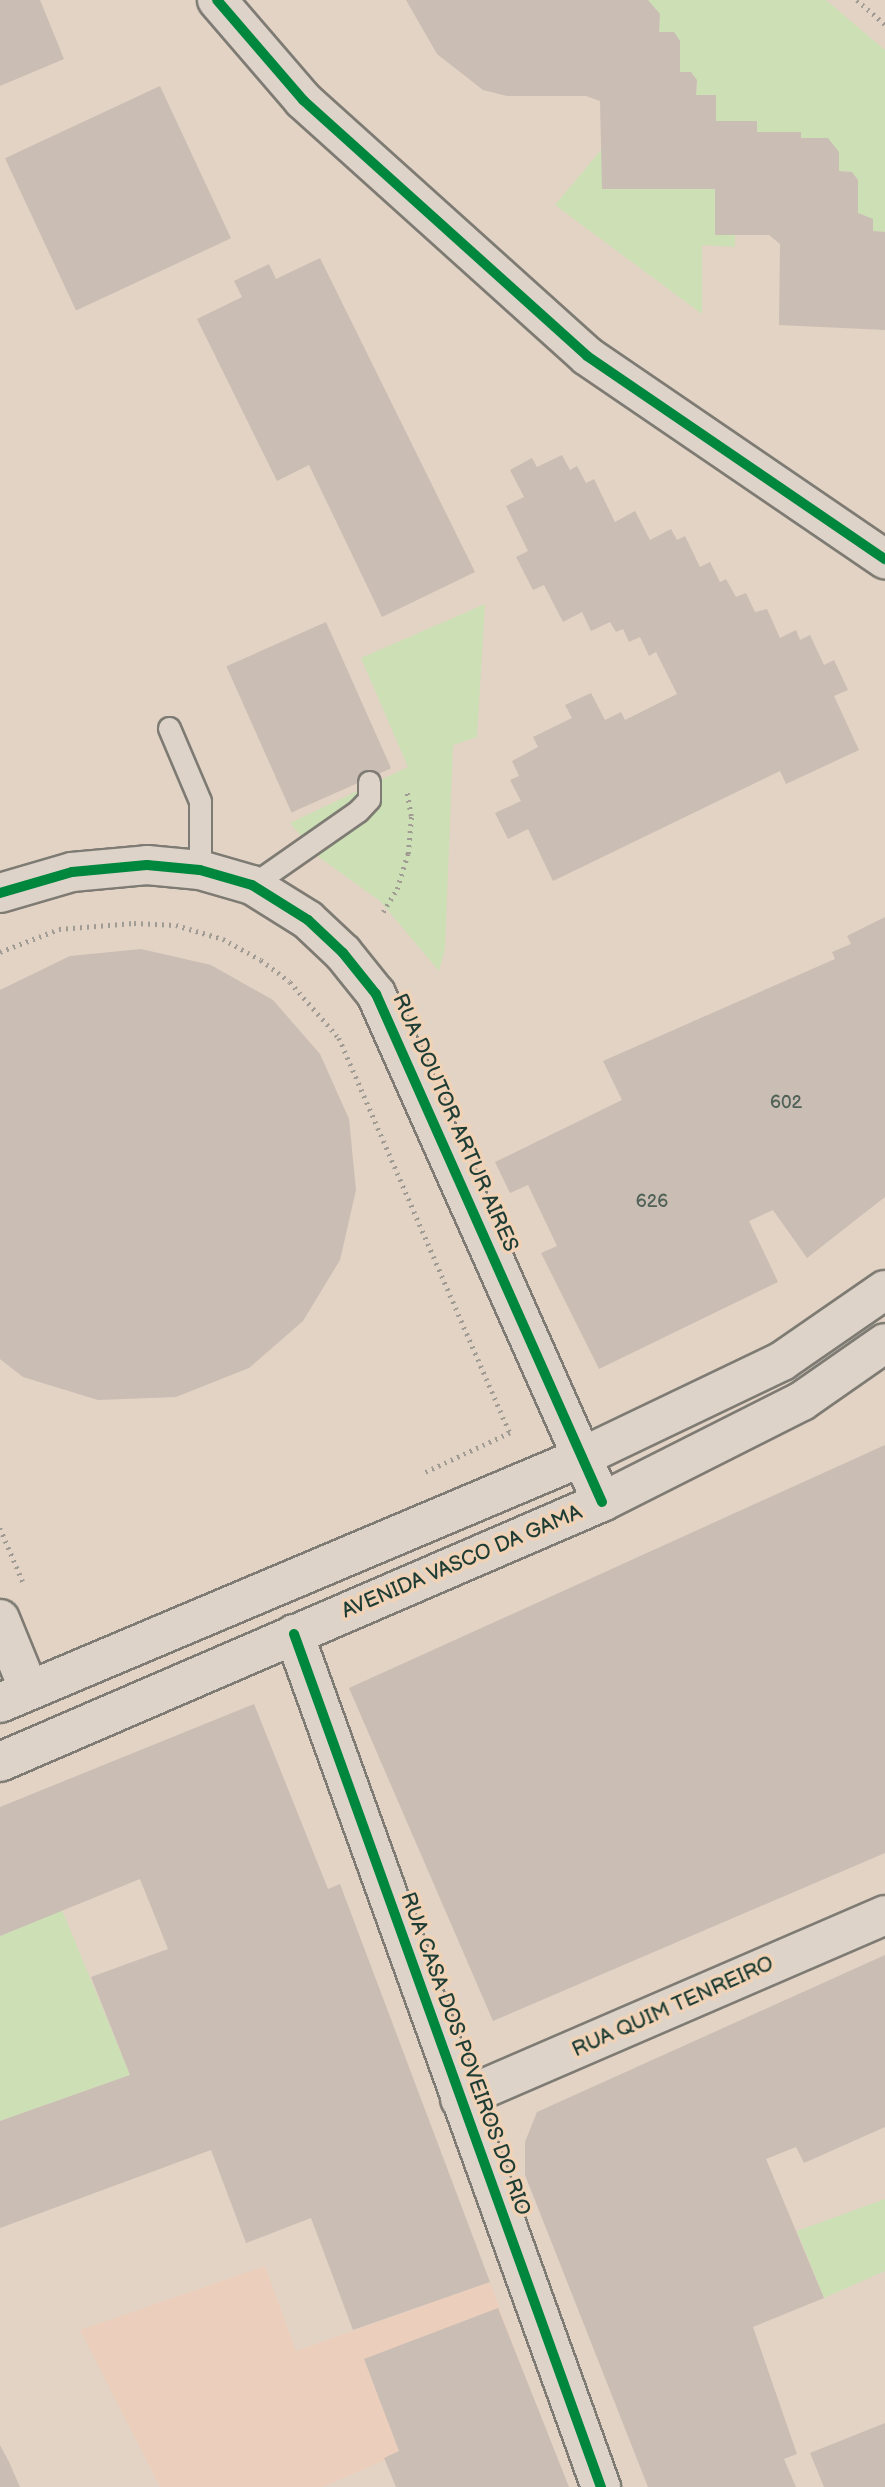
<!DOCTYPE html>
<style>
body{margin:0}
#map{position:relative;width:885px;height:2487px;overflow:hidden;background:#e3d3c4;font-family:"Balsamiq Sans",sans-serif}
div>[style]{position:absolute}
.built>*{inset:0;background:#ebcfbc}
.green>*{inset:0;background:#ccdfb5}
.building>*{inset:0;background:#cabdb4;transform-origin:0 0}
.path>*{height:4.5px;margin-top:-2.25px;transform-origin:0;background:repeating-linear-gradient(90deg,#a09c94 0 2px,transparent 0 7px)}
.roads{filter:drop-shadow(2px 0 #7d7b73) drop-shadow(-2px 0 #7d7b73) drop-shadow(0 2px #7d7b73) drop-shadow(0 -2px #7d7b73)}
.lane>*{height:21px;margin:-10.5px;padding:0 10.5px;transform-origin:10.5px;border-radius:10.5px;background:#ded3c9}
.street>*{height:38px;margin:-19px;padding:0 19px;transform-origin:19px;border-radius:19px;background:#ded3c9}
.secondary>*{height:38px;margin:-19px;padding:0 19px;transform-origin:19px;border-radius:19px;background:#ded3c9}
.cycleway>*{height:10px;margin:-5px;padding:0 5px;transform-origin:5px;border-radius:5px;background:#00873e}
span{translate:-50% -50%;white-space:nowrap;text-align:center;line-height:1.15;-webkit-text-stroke:7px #f0d3b7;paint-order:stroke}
.number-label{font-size:18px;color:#506158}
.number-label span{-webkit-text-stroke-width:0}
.street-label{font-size:21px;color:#1f3d34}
</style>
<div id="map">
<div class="built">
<div style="clip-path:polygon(265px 2266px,296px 2351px,490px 2282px,532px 2396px,323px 2487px,160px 2487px,80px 2330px)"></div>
</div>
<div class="green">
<div style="clip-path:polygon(621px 0,826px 0,885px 50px,885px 232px,873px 231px,872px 219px,858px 213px,858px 180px,852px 172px,839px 171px,801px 138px,800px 132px,757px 132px,756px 121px,716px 121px,716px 95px,696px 95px,697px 80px,691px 72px,680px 72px,680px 41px,674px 33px,659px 32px,660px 14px)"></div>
<div style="clip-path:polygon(602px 149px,715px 189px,715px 235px,735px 235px,735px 247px,702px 245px,702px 314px,555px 205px)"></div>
<div style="clip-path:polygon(485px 604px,477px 737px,453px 745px,445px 949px,439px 971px,380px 901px,320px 858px,290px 823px,408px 767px,361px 658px)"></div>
<div style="clip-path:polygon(62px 1910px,130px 2075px,0 2121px,0 1936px)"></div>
<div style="clip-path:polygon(885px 2199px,885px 2271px,824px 2298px,797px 2231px)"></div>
</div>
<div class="building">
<div style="clip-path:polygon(0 0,40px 0,64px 59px,0 86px)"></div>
<div style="clip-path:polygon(406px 0,648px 0,660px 14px,659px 32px,674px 32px,680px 41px,680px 72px,691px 72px,697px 80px,696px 95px,716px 95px,716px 121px,757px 121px,757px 132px,801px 132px,801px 138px,828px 138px,839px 152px,839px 171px,852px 172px,858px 180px,858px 213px,873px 219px,873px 231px,885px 232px,885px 330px,779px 325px,780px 244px,769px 235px,715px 235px,715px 189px,602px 189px,600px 101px,586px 96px,507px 96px,483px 90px,437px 54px)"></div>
<div style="left:160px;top:86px;width:168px;height:171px;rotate:65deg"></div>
<div style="clip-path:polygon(320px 258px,475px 572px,382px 617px,309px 465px,277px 481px,197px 319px,242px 297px,234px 281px,269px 264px,276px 279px)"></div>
<div style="clip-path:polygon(562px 455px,570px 470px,577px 466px,586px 483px,594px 479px,615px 522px,635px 511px,650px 540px,671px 529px,677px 540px,685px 536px,700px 567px,710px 562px,720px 582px,726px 579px,736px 597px,746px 593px,755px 612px,767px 609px,780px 638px,796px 630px,800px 640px,810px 635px,824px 665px,834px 660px,848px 690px,834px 696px,859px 750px,786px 784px,780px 771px,553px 881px,528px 829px,508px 839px,495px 813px,521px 801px,510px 780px,519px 776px,512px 761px,538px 747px,533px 737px,572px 718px,565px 705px,591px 693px,605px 720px,621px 712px,625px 720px,677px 694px,656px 652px,649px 656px,640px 637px,629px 642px,623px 629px,616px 632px,610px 622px,591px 631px,582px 612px,563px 622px,544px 585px,533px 590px,516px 557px,528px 551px,506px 506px,524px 497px,510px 470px,532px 458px,537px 467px)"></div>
<div style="left:326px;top:622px;width:160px;height:109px;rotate:66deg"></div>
<div style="clip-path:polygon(885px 917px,885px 1197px,807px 1258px,773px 1210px,749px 1221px,778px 1282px,599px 1369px,541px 1253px,557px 1246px,528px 1185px,510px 1193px,495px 1162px,622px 1100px,603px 1061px,835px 959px,832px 952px,851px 944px,847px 936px)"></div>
<div style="clip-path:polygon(141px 949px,211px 965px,273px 1000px,320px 1054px,349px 1119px,356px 1190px,340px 1260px,303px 1321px,249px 1368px,176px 1397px,98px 1400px,23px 1377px,0 1359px,0 990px,70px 956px)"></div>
<div style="clip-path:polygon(885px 1445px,885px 1853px,493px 2021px,349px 1688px)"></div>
<div style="clip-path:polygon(254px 1704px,328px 1889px,340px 1884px,490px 2282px,353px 2330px,311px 2218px,246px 2243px,211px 2150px,0 2228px,0 2121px,130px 2075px,91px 1977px,168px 1949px,140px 1879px,0 1936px,0 1807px)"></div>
<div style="clip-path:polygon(885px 1955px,885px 2127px,804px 2163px,796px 2147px,766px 2159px,824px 2298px,753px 2327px,797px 2454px,784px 2459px,796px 2487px,648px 2487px,525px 2175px,525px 2142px,537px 2112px)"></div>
<div style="clip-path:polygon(498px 2308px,569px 2487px,396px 2487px,384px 2458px,399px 2451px,364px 2359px)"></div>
<div style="clip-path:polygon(885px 2423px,885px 2487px,824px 2487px,810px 2453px)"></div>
<div style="clip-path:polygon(0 2445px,9px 2462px,20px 2487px,0 2487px)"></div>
</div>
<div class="path">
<div style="left:857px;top:0;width:37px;rotate:41deg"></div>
<div style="left:383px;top:912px;width:27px;rotate:-59deg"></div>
<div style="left:397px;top:889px;width:37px;rotate:-73deg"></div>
<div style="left:408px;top:854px;width:38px;rotate:-85deg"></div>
<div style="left:411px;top:816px;width:27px;rotate:-100deg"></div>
<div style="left:0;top:952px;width:63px;rotate:-21.3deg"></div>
<div style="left:59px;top:929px;width:75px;rotate:-4.6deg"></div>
<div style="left:134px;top:923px;width:42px;rotate:2.7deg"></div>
<div style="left:176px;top:925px;width:49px;rotate:16.6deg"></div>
<div style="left:223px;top:939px;width:43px;rotate:28.9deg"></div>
<div style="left:261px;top:960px;width:36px;rotate:37deg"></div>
<div style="left:290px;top:982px;width:74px;rotate:48.8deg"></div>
<div style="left:339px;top:1038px;width:430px;rotate:66.6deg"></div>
<div style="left:510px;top:1433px;width:97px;rotate:155deg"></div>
<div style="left:0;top:1528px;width:59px;rotate:66.9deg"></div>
</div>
<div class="roads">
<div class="lane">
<div style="left:169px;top:728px;width:79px;rotate:67deg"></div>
<div style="left:200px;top:801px;width:69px;rotate:90deg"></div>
<div style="left:252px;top:885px;width:129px;rotate:-34.9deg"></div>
<div style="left:358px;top:811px;width:16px;rotate:-47deg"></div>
<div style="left:369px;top:799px;width:17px;rotate:-90deg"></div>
</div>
<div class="street">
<div style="left:0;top:893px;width:75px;rotate:-16.3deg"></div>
<div style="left:72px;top:872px;width:75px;rotate:-5.3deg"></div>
<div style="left:147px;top:865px;width:53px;rotate:5.4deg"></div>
<div style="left:200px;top:870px;width:54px;rotate:16.1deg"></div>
<div style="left:252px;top:885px;width:66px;rotate:32deg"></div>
<div style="left:308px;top:920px;width:48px;rotate:43.3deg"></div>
<div style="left:343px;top:953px;width:53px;rotate:51.2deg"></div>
<div style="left:376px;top:994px;width:556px;rotate:66.02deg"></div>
<div style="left:0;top:1619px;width:77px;rotate:67.8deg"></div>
<div style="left:294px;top:1634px;width:907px;rotate:70.21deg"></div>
<div style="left:460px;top:2099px;width:463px;rotate:-23.4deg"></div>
</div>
<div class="secondary">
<div style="left:217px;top:0;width:132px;rotate:49.3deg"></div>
<div style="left:303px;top:100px;width:382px;rotate:42deg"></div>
<div style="left:587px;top:356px;width:361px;rotate:34.3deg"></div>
<div style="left:0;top:1703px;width:632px;rotate:-22.91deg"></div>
<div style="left:582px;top:1457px;width:222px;rotate:-25.6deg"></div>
<div style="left:782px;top:1361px;width:125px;rotate:-34.6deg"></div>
<div style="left:0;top:1762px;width:656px;rotate:-23.36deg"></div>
<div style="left:602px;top:1502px;width:224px;rotate:-26.8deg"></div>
<div style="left:802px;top:1401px;width:101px;rotate:-34.9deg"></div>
</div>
</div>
<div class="cycleway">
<div style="left:217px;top:0;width:132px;rotate:49.3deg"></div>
<div style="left:303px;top:100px;width:382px;rotate:42deg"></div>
<div style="left:587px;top:356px;width:361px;rotate:34.3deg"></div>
<div style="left:0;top:893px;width:75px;rotate:-16.3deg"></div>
<div style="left:72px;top:872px;width:75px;rotate:-5.3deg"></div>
<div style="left:147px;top:865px;width:53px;rotate:5.4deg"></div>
<div style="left:200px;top:870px;width:54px;rotate:16.1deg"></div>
<div style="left:252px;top:885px;width:66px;rotate:32deg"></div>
<div style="left:308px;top:920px;width:48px;rotate:43.3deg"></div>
<div style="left:343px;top:953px;width:53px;rotate:51.2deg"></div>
<div style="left:376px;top:994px;width:556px;rotate:66.02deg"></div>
<div style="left:294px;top:1634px;width:907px;rotate:70.21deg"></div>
</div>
<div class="number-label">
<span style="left:786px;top:1103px">602</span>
<span style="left:652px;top:1202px">626</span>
</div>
<div class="street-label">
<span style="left:455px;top:1123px;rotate:66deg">RUA DOUTOR ARTUR AIRES</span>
<span style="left:462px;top:1562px;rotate:-23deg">AVENIDA VASCO DA GAMA</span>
<span style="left:673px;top:2007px;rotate:-24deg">RUA QUIM TENREIRO</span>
<span style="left:465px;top:2054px;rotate:70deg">RUA CASA DOS POVEIROS DO RIO</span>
</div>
</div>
